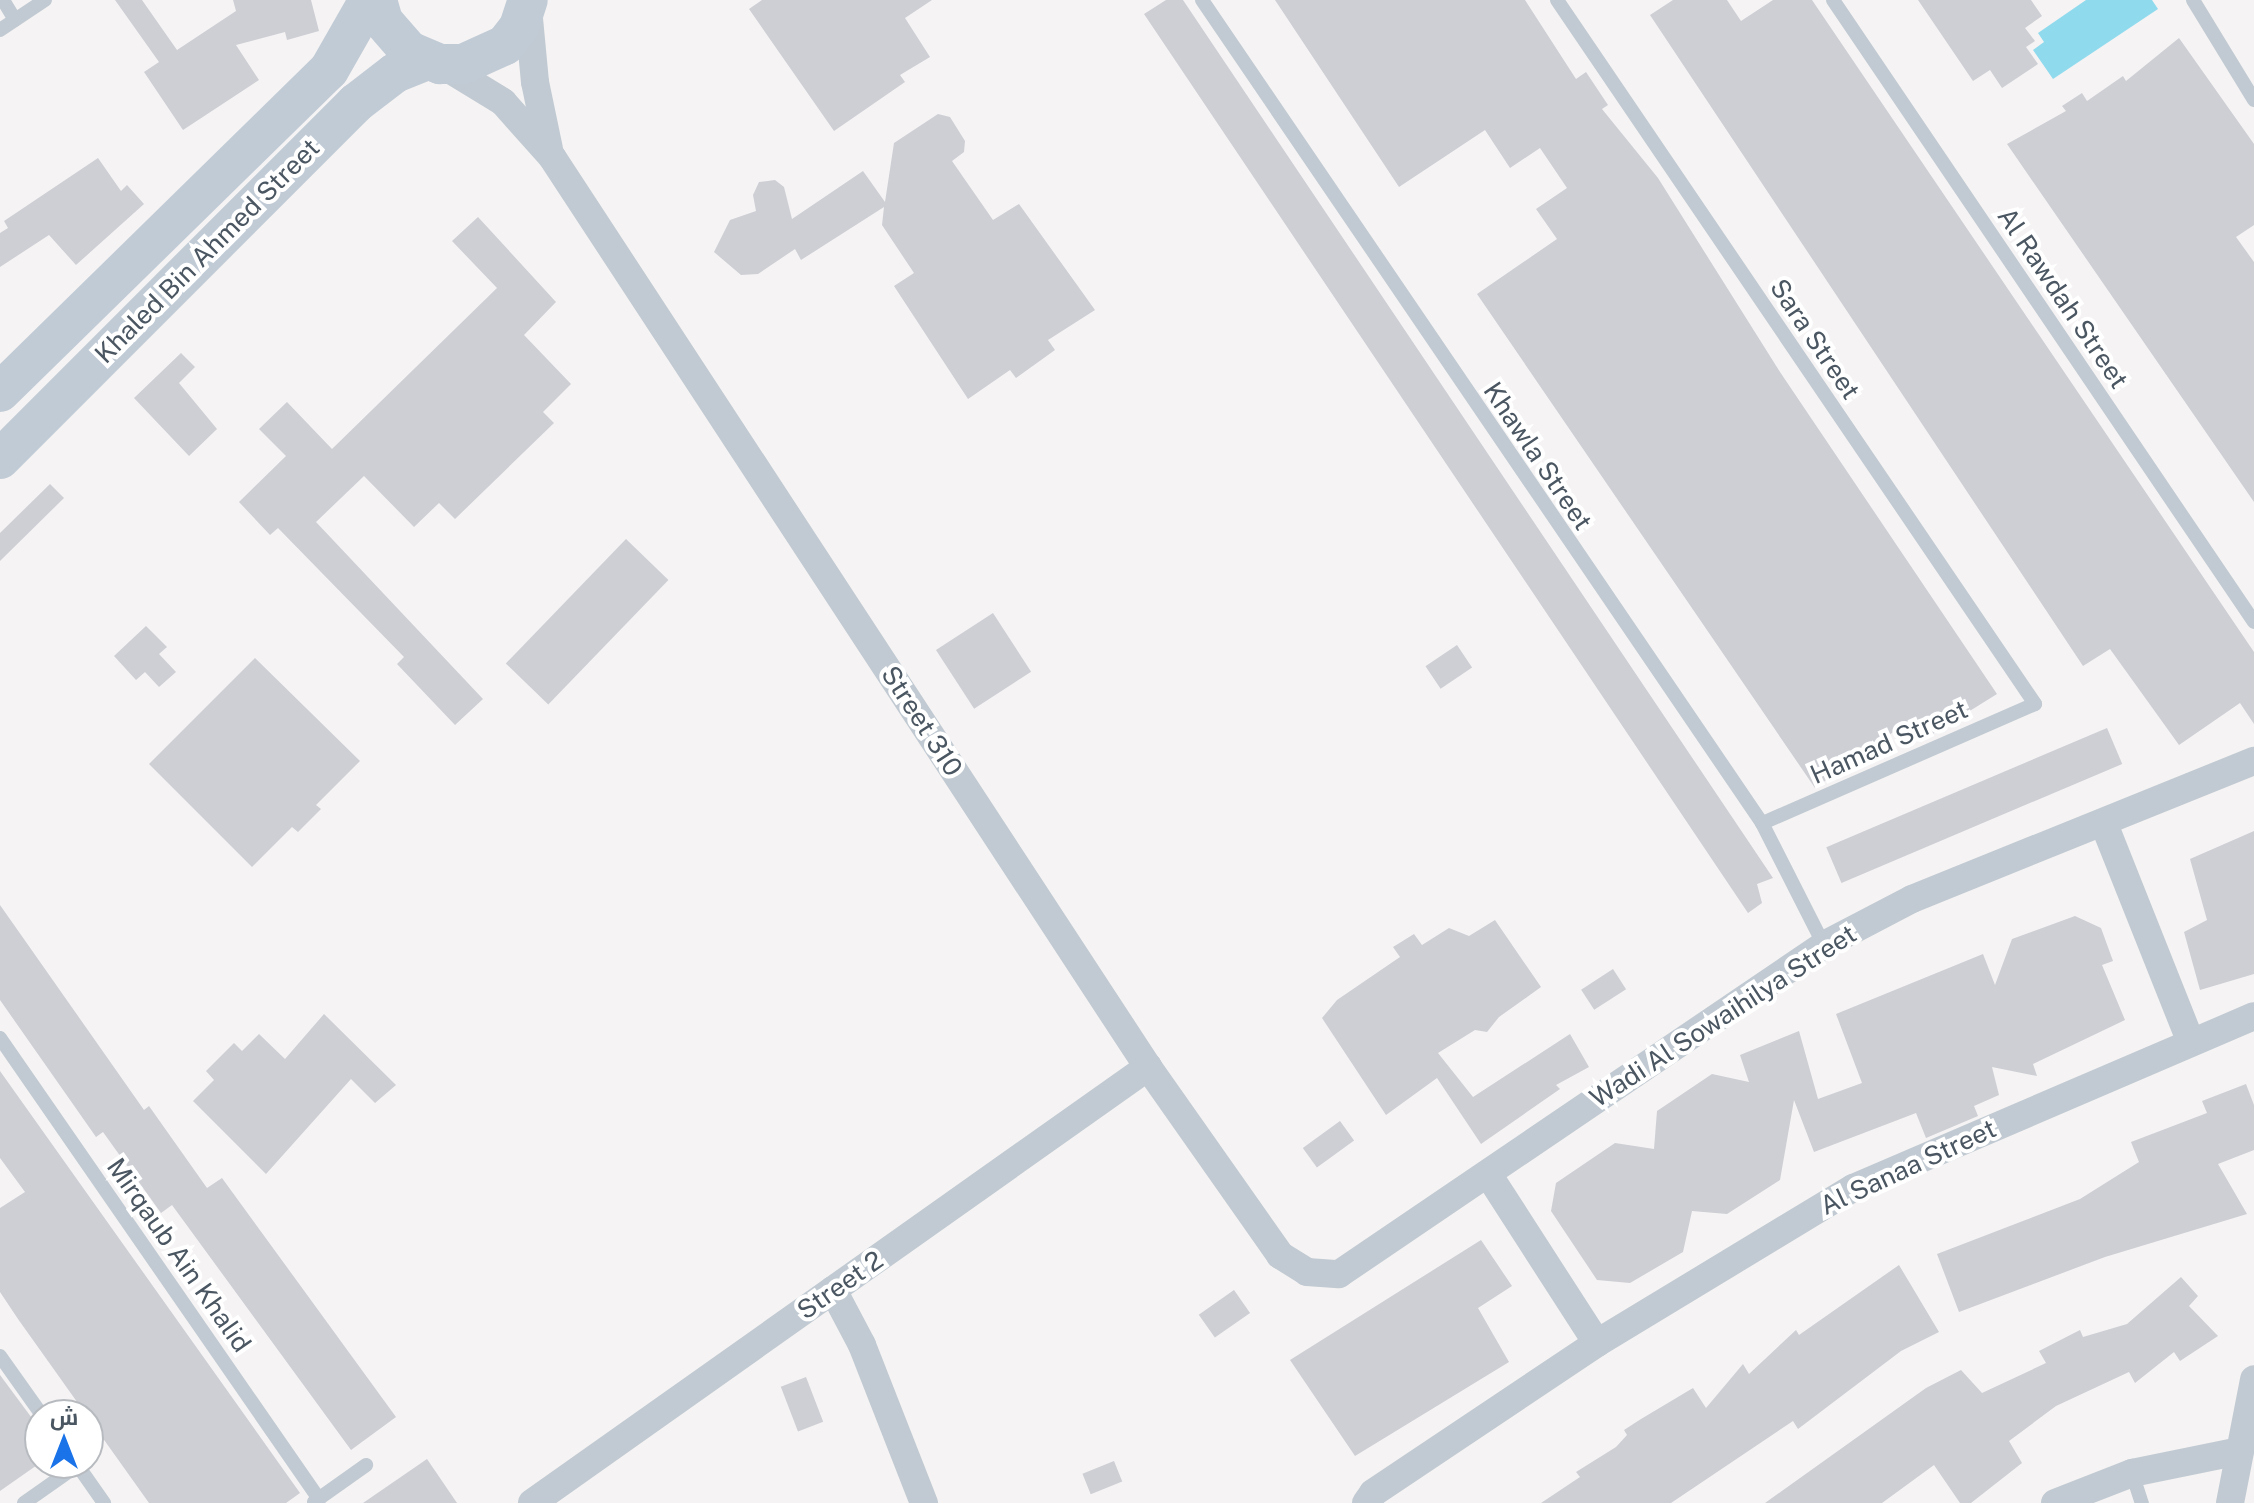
<!DOCTYPE html>
<meta charset="utf-8">
<style>
body{margin:0}
#map{position:relative;width:2254px;height:1503px;overflow:hidden;background:#f5f3f3;font-family:"Public Sans",Cairo,sans-serif}
div>[style]{position:absolute}
.water>*{inset:0;background:#90daee}
.building>*{inset:0;background:#cdcfd5;transform-origin:0 0}
.lane>*{height:14px;margin:-7px;padding:0 7px;transform-origin:7px;border-radius:7px;background:#c1cad2}
.street>*{height:28px;margin:-14px;padding:0 14px;transform-origin:14px;border-radius:14px;background:#c1cad2}
.secondary>*{height:40px;margin:-20px;padding:0 20px;transform-origin:20px;border-radius:20px;background:#c1cbd6}
span{translate:-50% -50%;white-space:nowrap;text-align:center;line-height:1.15;-webkit-text-stroke:8px #fff;paint-order:stroke}
.street-label{font-size:26px;color:#4a5661}
.north{position:absolute;left:24px;top:1399px;width:80px;height:80px;box-sizing:border-box;background:#fff;border:2px solid #b7bbc0;border-radius:50%;rotate:0deg;font-size:22px;font-weight:700;line-height:32px;text-align:center;color:#4a5661}
.north::after{content:'';display:block;margin:auto;width:28px;height:36px;background:#1a73e8;clip-path:polygon(50% 0,100% 100%,50% 72%,0 100%)}
</style>
<div id="map">
<div class="water">
<div style="clip-path:polygon(2086px 0,2152px 0,2158px 9px,2053px 79px,2033px 50px,2044px 42px,2038px 33px)"></div>
</div>
<div class="building">
<div style="clip-path:polygon(115px 0,142px 0,177px 50px,236px 11px,233px 0,311px 0,319px 31px,287px 40px,285px 32px,236px 45px,259px 80px,183px 130px,144px 72px,159px 62px)"></div>
<div style="clip-path:polygon(762px 0,932px 0,905px 18px,930px 57px,900px 75px,905px 82px,834px 131px,749px 9px)"></div>
<div style="clip-path:polygon(1166px 0,1183px 0,1773px 878px,1757px 884px,1762px 903px,1748px 913px,1144px 14px)"></div>
<div style="clip-path:polygon(1275px 0,1525px 0,1576px 79px,1586px 72px,1608px 105px,1602px 109px,1658px 178px,1780px 372px,1997px 694px,1923px 740px,1910px 720px,1815px 788px,1477px 294px,1557px 239px,1536px 209px,1567px 188px,1540px 148px,1510px 168px,1485px 130px,1399px 187px)"></div>
<div style="clip-path:polygon(1673px 0,1727px 0,1741px 21px,1773px 0,1812px 0,2254px 652px,2254px 724px,2240px 703px,2179px 745px,2110px 649px,2083px 666px,1650px 15px)"></div>
<div style="clip-path:polygon(1918px 0,2031px 0,2042px 16px,2025px 28px,2035px 41px,2026px 47px,2038px 64px,2002px 88px,1990px 70px,1973px 81px)"></div>
<div style="clip-path:polygon(2179px 38px,2254px 144px,2254px 225px,2236px 237px,2254px 262px,2254px 502px,2007px 144px,2066px 111px,2062px 106px,2082px 93px,2087px 101px,2123px 76px,2126px 81px)"></div>
<div style="clip-path:polygon(938px 114px,950px 117px,965px 141px,964px 152px,952px 161px,993px 220px,1019px 204px,1095px 310px,1048px 340px,1055px 350px,1016px 378px,1010px 370px,968px 399px,894px 286px,914px 273px,882px 225px,884px 207px,801px 260px,795px 249px,758px 274px,741px 275px,714px 252px,730px 220px,756px 211px,753px 195px,759px 182px,775px 180px,784px 187px,792px 219px,863px 171px,885px 202px,894px 143px)"></div>
<div style="clip-path:polygon(98px 158px,121px 191px,127px 185px,144px 204px,76px 265px,49px 235px,0 267px,0 233px,8px 228px,4px 221px)"></div>
<div style="clip-path:polygon(478px 217px,556px 302px,524px 335px,571px 384px,543px 412px,554px 423px,455px 519px,439px 503px,414px 527px,364px 476px,316px 522px,483px 699px,455px 725px,397px 664px,404px 657px,278px 528px,270px 535px,239px 502px,286px 456px,259px 429px,287px 402px,332px 449px,497px 288px,452px 241px)"></div>
<div style="clip-path:polygon(181px 353px,195px 367px,179px 383px,217px 429px,189px 456px,134px 398px)"></div>
<div style="clip-path:polygon(50px 484px,64px 498px,0 561px,0 533px)"></div>
<div style="left:626px;top:539px;width:59px;height:173px;rotate:44deg"></div>
<div style="left:993px;top:613px;width:70px;height:68px;rotate:57deg"></div>
<div style="clip-path:polygon(146px 626px,167px 647px,159px 654px,176px 672px,159px 687px,145px 672px,136px 680px,114px 656px)"></div>
<div style="left:1457px;top:645px;width:27px;height:38px;rotate:56deg"></div>
<div style="clip-path:polygon(255px 658px,360px 761px,316px 805px,321px 809px,298px 832px,292px 827px,252px 867px,149px 764px)"></div>
<div style="left:2107px;top:728px;width:39px;height:305px;rotate:67deg"></div>
<div style="clip-path:polygon(2254px 831px,2254px 974px,2200px 990px,2184px 932px,2207px 920px,2190px 859px)"></div>
<div style="clip-path:polygon(0 905px,144px 1110px,149px 1106px,207px 1188px,222px 1178px,396px 1417px,351px 1450px,172px 1205px,161px 1213px,103px 1132px,96px 1137px,0 1000px)"></div>
<div style="clip-path:polygon(2075px 916px,2101px 928px,2113px 961px,2102px 965px,2125px 1020px,2033px 1064px,2037px 1076px,1992px 1067px,1999px 1095px,1974px 1106px,1978px 1116px,1926px 1138px,1916px 1113px,1814px 1152px,1794px 1100px,1780px 1180px,1727px 1214px,1692px 1211px,1683px 1252px,1630px 1283px,1597px 1280px,1551px 1211px,1556px 1183px,1615px 1143px,1654px 1149px,1657px 1111px,1712px 1074px,1749px 1082px,1740px 1055px,1799px 1031px,1818px 1099px,1862px 1083px,1836px 1014px,1983px 954px,1995px 985px,2012px 939px)"></div>
<div style="clip-path:polygon(1495px 920px,1541px 987px,1499px 1017px,1487px 1032px,1475px 1030px,1438px 1053px,1473px 1097px,1570px 1034px,1589px 1067px,1556px 1085px,1560px 1089px,1481px 1144px,1437px 1078px,1386px 1115px,1322px 1018px,1337px 1000px,1400px 957px,1393px 947px,1414px 934px,1422px 945px,1449px 928px,1469px 936px)"></div>
<div style="left:1613px;top:969px;width:24px;height:38px;rotate:57deg"></div>
<div style="clip-path:polygon(324px 1014px,396px 1085px,375px 1103px,351px 1079px,266px 1174px,193px 1101px,214px 1080px,206px 1071px,234px 1043px,242px 1051px,259px 1034px,285px 1059px)"></div>
<div style="clip-path:polygon(0 1071px,300px 1493px,286px 1503px,149px 1503px,18px 1319px,0 1292px,0 1208px,25px 1192px,0 1158px)"></div>
<div style="clip-path:polygon(2246px 1084px,2254px 1105px,2254px 1150px,2218px 1164px,2247px 1214px,2105px 1257px,1959px 1312px,1937px 1254px,2080px 1199px,2139px 1162px,2131px 1142px,2207px 1113px,2202px 1101px)"></div>
<div style="left:1340px;top:1121px;width:24px;height:46px;rotate:54deg"></div>
<div style="clip-path:polygon(1481px 1240px,1512px 1286px,1478px 1308px,1509px 1362px,1355px 1456px,1290px 1360px)"></div>
<div style="clip-path:polygon(1899px 1265px,1939px 1332px,1901px 1351px,1798px 1429px,1793px 1421px,1671px 1503px,1541px 1503px,1580px 1477px,1576px 1472px,1616px 1447px,1627px 1435px,1624px 1430px,1641px 1419px,1693px 1388px,1706px 1408px,1743px 1364px,1749px 1374px,1796px 1330px,1799px 1335px)"></div>
<div style="clip-path:polygon(2181px 1277px,2198px 1296px,2189px 1306px,2218px 1336px,2180px 1361px,2174px 1352px,2135px 1383px,2129px 1372px,2056px 1406px,2009px 1441px,2022px 1463px,1971px 1503px,1960px 1503px,1934px 1465px,1882px 1503px,1765px 1503px,1926px 1388px,1961px 1370px,1982px 1393px,2046px 1363px,2039px 1351px,2080px 1330px,2083px 1337px,2127px 1324px)"></div>
<div style="left:1234px;top:1290px;width:28px;height:43px;rotate:55deg"></div>
<div style="clip-path:polygon(0 1375px,40px 1429px,40px 1463px,0 1491px)"></div>
<div style="left:806px;top:1377px;width:48px;height:27px;rotate:69deg"></div>
<div style="clip-path:polygon(427px 1459px,457px 1503px,363px 1503px)"></div>
<div style="left:1114px;top:1461px;width:22px;height:34px;rotate:68deg"></div>
</div>
<div class="lane">
<div style="left:3px;top:0;width:23px;rotate:59deg"></div>
<div style="left:1202px;top:0;width:995px;rotate:55.77deg"></div>
<div style="left:1762px;top:823px;width:137px;rotate:63.1deg"></div>
<div style="left:1557px;top:0;width:851px;rotate:55.82deg"></div>
<div style="left:2035px;top:704px;width:298px;rotate:156.4deg"></div>
<div style="left:1833px;top:0;width:751px;rotate:55.91deg"></div>
<div style="left:2193px;top:0;width:117px;rotate:58.6deg"></div>
<div style="left:0;top:30px;width:54px;rotate:-33.7deg"></div>
<div style="left:0;top:1038px;width:561px;rotate:55.32deg"></div>
<div style="left:0;top:1356px;width:72px;rotate:54.6deg"></div>
<div style="left:76px;top:1463px;width:49px;rotate:55deg"></div>
<div style="left:2132px;top:1473px;width:32px;rotate:72deg"></div>
<div style="left:314px;top:1502px;width:64px;rotate:-35.4deg"></div>
<div style="left:24px;top:1503px;width:66px;rotate:-35.1deg"></div>
</div>
<div class="street">
<div style="left:528px;top:8px;width:74px;rotate:84.6deg"></div>
<div style="left:535px;top:82px;width:68px;rotate:78.2deg"></div>
<div style="left:441px;top:64px;width:73px;rotate:31.5deg"></div>
<div style="left:503px;top:102px;width:74px;rotate:48.3deg"></div>
<div style="left:552px;top:157px;width:1088px;rotate:56.78deg"></div>
<div style="left:1148px;top:1067px;width:230px;rotate:54.9deg"></div>
<div style="left:1280px;top:1255px;width:32px;rotate:32deg"></div>
<div style="left:1307px;top:1272px;width:32px;rotate:4deg"></div>
<div style="left:1339px;top:1274px;width:586px;rotate:-34.15deg"></div>
<div style="left:1824px;top:945px;width:99px;rotate:-27.6deg"></div>
<div style="left:1912px;top:899px;width:369px;rotate:-22deg"></div>
<div style="left:2104px;top:824px;width:232px;rotate:68.3deg"></div>
<div style="left:1488px;top:1174px;width:201px;rotate:57.2deg"></div>
<div style="left:833px;top:1290px;width:62px;rotate:62.2deg"></div>
<div style="left:862px;top:1345px;width:170px;rotate:68.6deg"></div>
<div style="left:532px;top:1503px;width:755px;rotate:-35.29deg"></div>
<div style="left:1366px;top:1503px;width:12px;rotate:-55deg"></div>
<div style="left:1373px;top:1493px;width:270px;rotate:-33.8deg"></div>
<div style="left:1597px;top:1343px;width:299px;rotate:-31.2deg"></div>
<div style="left:1853px;top:1188px;width:436px;rotate:-23.2deg"></div>
<div style="left:2055px;top:1503px;width:83px;rotate:-21.3deg"></div>
<div style="left:2132px;top:1473px;width:110px;rotate:-11.5deg"></div>
<div style="left:2230px;top:1503px;width:126px;rotate:-79deg"></div>
</div>
<div class="secondary">
<div style="left:377px;top:0;width:22px;rotate:74deg"></div>
<div style="left:383px;top:21px;width:40px;rotate:49deg"></div>
<div style="left:409px;top:51px;width:34px;rotate:23deg"></div>
<div style="left:440px;top:64px;width:23px"></div>
<div style="left:463px;top:64px;width:46px;rotate:-24.3deg"></div>
<div style="left:505px;top:45px;width:23px;rotate:-52deg"></div>
<div style="left:519px;top:27px;width:28px;rotate:-72deg"></div>
<div style="left:0;top:392px;width:460px;rotate:-44.4deg"></div>
<div style="left:329px;top:70px;width:81px;rotate:-60.3deg"></div>
<div style="left:0;top:459px;width:503px;rotate:-45deg"></div>
<div style="left:356px;top:103px;width:49px;rotate:-37.6deg"></div>
<div style="left:395px;top:73px;width:35px;rotate:-22deg"></div>
</div>
<div class="street-label">
<span style="left:207px;top:251px;rotate:-45deg">Khaled Bin Ahmed Street</span>
<span style="left:2063px;top:298px;rotate:56deg">Al Rawdah Street</span>
<span style="left:1815px;top:339px;rotate:56deg">Sara Street</span>
<span style="left:1538px;top:456px;rotate:56deg">Khawla Street</span>
<span style="left:922px;top:721px;rotate:57deg">Street 310</span>
<span style="left:1889px;top:742px;rotate:-24deg">Hamad Street</span>
<span style="left:1723px;top:1016px;rotate:-33deg">Wadi Al Sowaihilya Street</span>
<span style="left:1908px;top:1167px;rotate:-25deg">Al Sanaa Street</span>
<span style="left:179px;top:1255px;rotate:55deg">Mirqaub Ain Khalid</span>
<span style="left:840px;top:1285px;rotate:-35deg">Street 2</span>
</div>
<div class="north">ش</div>
</div>
